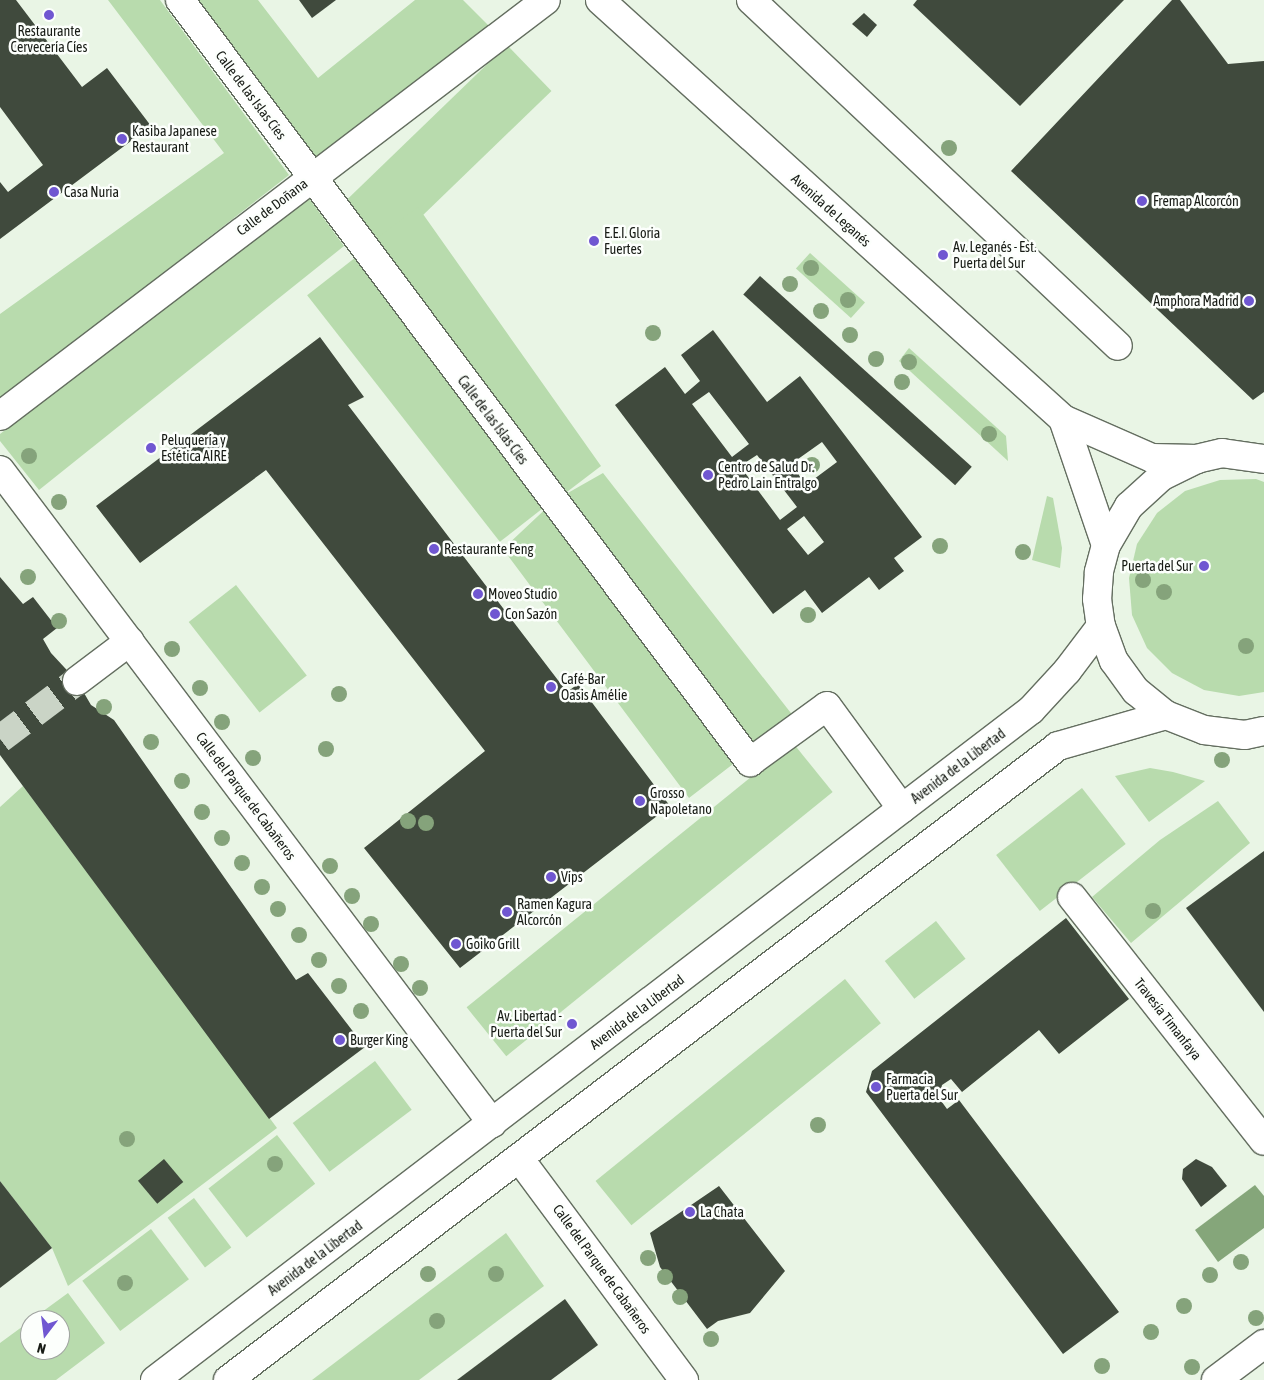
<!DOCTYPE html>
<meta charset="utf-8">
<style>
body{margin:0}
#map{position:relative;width:1264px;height:1380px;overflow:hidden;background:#e9f5e5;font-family:"Asap Condensed",sans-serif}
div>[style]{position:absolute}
.green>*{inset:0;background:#b8dbad;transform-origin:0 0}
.water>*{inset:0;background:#85a67a}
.building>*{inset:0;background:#404a3d;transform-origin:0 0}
.minor-tunnel>*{height:28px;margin-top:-14px;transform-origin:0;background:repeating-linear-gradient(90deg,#cad4c6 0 28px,transparent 0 42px)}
.roads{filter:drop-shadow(1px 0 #646e60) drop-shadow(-1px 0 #646e60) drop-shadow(0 1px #646e60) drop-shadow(0 -1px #646e60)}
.minor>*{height:28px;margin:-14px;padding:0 14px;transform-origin:14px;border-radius:14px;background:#fff}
.trees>*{width:16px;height:16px;margin:-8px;border-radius:50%;background:#85a37b}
.dots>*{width:14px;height:14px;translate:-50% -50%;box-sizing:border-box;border:2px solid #fcfffc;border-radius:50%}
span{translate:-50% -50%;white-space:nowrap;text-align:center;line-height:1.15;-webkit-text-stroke:5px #fcfffc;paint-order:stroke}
.poi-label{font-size:14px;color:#171b15}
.left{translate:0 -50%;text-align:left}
.right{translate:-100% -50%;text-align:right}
.street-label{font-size:14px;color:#171b15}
.north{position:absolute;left:20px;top:1310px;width:50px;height:50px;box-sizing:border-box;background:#fcfffc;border:1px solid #a0a4a0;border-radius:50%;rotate:195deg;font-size:14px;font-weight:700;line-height:20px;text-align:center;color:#171b15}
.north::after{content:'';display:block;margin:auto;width:18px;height:22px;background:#7057d1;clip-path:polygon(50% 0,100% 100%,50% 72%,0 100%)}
</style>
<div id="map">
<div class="green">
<div style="clip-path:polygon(108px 0,160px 0,289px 175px,0 400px,0 314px,224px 153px)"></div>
<div style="clip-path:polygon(192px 0,258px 0,318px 78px,415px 0,463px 0,489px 26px,371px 132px,314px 158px)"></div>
<div style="left:507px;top:45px;width:64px;height:227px;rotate:46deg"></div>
<div style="clip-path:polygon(308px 197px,344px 246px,39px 490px,0 441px,0 434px)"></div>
<div style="clip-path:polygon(418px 207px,601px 466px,559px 498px,603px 473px,794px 717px,689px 798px,503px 549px,554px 501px,364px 248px)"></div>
<div style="left:810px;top:253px;width:74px;height:21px;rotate:42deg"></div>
<div style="left:356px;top:257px;width:313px;height:62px;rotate:52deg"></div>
<div style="clip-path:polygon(909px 348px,1006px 436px,1008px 461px,899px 361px)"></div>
<div style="clip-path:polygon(1256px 479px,1264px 482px,1264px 692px,1239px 696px,1204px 690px,1172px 673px,1147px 648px,1132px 615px,1129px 578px,1137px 544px,1157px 513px,1185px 491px,1220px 480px)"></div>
<div style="clip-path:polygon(1047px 496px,1053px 498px,1062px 548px,1060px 568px,1032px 560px)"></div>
<div style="left:236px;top:585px;width:115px;height:60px;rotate:52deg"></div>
<div style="left:793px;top:743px;width:63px;height:420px;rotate:51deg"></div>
<div style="clip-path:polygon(1150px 768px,1173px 772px,1205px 781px,1149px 822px,1115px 776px)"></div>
<div style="clip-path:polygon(23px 786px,277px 1128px,68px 1286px,52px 1248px,0 1181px,0 807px)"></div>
<div style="left:1082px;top:788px;width:71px;height:109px;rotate:52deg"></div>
<div style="clip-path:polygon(1218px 801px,1250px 843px,1131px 943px,1092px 897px,1160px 840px)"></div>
<div style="left:936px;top:921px;width:48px;height:65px;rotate:52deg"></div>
<div style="left:845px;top:979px;width:57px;height:321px;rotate:51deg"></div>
<div style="left:375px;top:1061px;width:61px;height:103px;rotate:53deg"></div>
<div style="left:277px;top:1135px;width:62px;height:87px;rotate:52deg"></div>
<div style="left:194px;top:1198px;width:62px;height:33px;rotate:53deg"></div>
<div style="left:151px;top:1229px;width:63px;height:86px;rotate:53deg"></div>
<div style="clip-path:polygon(506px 1233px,544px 1286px,419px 1380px,312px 1380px)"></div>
<div style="clip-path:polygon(68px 1293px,105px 1343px,56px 1380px,0 1380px,0 1343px,30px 1321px,30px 1350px,60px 1350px,60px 1320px,31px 1320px)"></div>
</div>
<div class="water">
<div style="clip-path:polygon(1255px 1185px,1264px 1196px,1264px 1228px,1218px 1262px,1195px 1230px)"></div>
</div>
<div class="building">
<div style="clip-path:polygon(0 0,16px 0,82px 87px,107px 68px,151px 126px,0 239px,0 182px,8px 192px,43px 165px,0 107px)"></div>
<div style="clip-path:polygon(299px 0,336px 0,312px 18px)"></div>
<div style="clip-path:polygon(917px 0,1124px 0,1020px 106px,913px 5px)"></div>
<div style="clip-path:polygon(1172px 0,1180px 0,1228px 64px,1264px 61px,1264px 392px,1253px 400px,1011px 171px)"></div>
<div style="clip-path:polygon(864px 13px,877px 25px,867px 37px,852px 24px)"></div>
<div style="left:760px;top:276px;width:285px;height:25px;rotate:42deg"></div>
<div style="clip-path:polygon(evenodd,713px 330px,767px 402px,800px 376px,922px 537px,894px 558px,904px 571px,879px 590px,869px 577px,822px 613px,805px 590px,773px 614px,615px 405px,665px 367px,685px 394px,700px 381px,681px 355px,713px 330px,709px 392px,749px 444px,732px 457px,692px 404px,709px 392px,713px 330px,822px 442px,837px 462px,806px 485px,791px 464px,822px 442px,713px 330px,757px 455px,797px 507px,780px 520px,740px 466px,757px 455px,713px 330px,804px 516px,824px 542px,808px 555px,787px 529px,804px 516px)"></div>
<div style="clip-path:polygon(320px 337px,364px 397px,348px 405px,567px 692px,578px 684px,670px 806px,460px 968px,364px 848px,485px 751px,266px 470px,140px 563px,96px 506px)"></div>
<div style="clip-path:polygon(0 577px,23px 604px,33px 597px,57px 628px,43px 639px,51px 653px,77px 681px,91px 705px,114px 720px,296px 980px,308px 973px,365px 1047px,269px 1119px,0 755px)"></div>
<div style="clip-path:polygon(1264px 851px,1264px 1012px,1186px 908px)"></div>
<div style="clip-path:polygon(1066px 918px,1129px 999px,1059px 1054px,1039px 1030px,962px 1092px,951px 1079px,942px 1085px,939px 1098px,947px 1109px,959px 1100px,1119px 1312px,1063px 1354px,866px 1092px,872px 1071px)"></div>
<div style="left:164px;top:1159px;width:30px;height:34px;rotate:50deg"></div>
<div style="clip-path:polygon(1196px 1159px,1212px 1167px,1227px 1186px,1201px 1207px,1182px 1179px,1183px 1169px)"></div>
<div style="clip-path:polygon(0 1181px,52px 1248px,0 1288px)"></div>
<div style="clip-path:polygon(719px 1186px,785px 1271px,750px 1313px,718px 1321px,707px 1329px,660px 1267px,650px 1233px)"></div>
<div style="clip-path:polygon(565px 1299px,598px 1345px,551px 1380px,457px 1380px)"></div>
</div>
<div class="minor-tunnel">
<div style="left:0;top:739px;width:96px;rotate:-37deg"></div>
</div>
<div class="roads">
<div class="minor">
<div style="left:180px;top:0;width:952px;rotate:53.2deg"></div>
<div style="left:750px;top:762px;width:95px;rotate:-36deg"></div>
<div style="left:827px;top:706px;width:127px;rotate:53.9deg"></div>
<div style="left:600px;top:0;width:624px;rotate:42.14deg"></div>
<div style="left:1063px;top:419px;width:97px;rotate:23.7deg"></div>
<div style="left:1152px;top:458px;width:45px;rotate:1.3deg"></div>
<div style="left:751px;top:0;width:504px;rotate:43.31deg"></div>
<div style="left:0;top:416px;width:686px;rotate:-37.3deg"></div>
<div style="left:1063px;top:419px;width:133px;rotate:71.2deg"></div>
<div style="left:1264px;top:459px;width:42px;rotate:-171.9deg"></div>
<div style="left:1222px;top:453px;width:26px;rotate:167deg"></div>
<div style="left:1197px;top:459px;width:39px;rotate:154deg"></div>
<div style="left:1162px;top:476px;width:45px;rotate:137.7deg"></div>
<div style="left:1129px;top:506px;width:45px;rotate:120.5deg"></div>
<div style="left:1106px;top:545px;width:28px;rotate:105deg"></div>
<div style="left:1099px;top:572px;width:27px;rotate:94deg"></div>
<div style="left:1097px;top:599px;width:27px;rotate:82deg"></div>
<div style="left:1101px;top:626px;width:37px;rotate:70deg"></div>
<div style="left:1114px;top:661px;width:37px;rotate:54deg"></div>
<div style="left:1136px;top:691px;width:38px;rotate:39deg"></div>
<div style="left:1166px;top:715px;width:41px;rotate:21.5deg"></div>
<div style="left:1204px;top:730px;width:41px;rotate:7deg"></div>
<div style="left:1245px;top:735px;width:19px;rotate:-12deg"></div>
<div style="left:0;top:470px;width:818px;rotate:53deg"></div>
<div style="left:77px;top:681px;width:66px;rotate:-37deg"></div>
<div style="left:1072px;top:897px;width:310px;rotate:51.8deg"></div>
<div style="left:519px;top:1158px;width:277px;rotate:53.4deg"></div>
<div style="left:155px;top:1380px;width:1103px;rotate:-37.41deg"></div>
<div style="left:1031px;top:710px;width:53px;rotate:-47.3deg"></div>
<div style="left:1067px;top:671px;width:56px;rotate:-52.9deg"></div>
<div style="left:228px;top:1380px;width:1044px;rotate:-37.37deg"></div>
<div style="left:1058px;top:746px;width:112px;rotate:-16deg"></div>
<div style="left:1216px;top:1380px;width:60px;rotate:-36.9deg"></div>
</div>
</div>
<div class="trees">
<div style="left:949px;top:148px"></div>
<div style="left:811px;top:268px"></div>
<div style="left:790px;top:284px"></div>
<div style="left:848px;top:300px"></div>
<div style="left:821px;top:311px"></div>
<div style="left:653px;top:333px"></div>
<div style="left:850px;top:335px"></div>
<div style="left:876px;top:359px"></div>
<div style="left:909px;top:362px"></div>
<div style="left:902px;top:382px"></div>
<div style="left:989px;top:434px"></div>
<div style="left:29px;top:456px"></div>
<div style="left:812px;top:465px"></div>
<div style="left:59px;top:502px"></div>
<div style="left:940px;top:546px"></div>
<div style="left:1023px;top:552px"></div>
<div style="left:28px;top:577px"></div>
<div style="left:1143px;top:580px"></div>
<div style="left:1164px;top:592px"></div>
<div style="left:808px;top:615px"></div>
<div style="left:59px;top:621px"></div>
<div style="left:1246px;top:646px"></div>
<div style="left:172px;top:649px"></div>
<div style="left:200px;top:688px"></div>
<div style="left:339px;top:694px"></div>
<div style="left:104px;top:707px"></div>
<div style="left:222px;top:722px"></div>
<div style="left:151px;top:742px"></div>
<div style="left:326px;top:749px"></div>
<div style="left:253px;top:758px"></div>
<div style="left:1222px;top:760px"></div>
<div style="left:182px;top:781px"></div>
<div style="left:202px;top:812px"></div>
<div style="left:408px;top:821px"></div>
<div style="left:426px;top:823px"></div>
<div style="left:222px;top:838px"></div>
<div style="left:242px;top:863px"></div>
<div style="left:330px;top:866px"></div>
<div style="left:262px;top:887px"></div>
<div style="left:352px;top:896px"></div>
<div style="left:278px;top:909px"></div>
<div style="left:1153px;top:911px"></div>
<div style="left:371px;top:924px"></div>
<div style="left:299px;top:935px"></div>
<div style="left:319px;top:960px"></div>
<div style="left:401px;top:964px"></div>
<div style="left:339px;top:986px"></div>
<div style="left:420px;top:988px"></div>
<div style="left:361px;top:1011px"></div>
<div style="left:818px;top:1125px"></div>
<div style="left:127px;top:1139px"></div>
<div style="left:275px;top:1164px"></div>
<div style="left:648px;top:1258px"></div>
<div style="left:1241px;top:1262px"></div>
<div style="left:428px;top:1274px"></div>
<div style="left:496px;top:1274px"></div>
<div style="left:1210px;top:1275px"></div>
<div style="left:665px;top:1277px"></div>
<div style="left:125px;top:1283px"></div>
<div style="left:680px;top:1297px"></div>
<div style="left:1184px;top:1306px"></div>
<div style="left:1256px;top:1318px"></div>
<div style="left:437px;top:1321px"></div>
<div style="left:1151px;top:1332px"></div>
<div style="left:711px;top:1339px"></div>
<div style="left:1102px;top:1366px"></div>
<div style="left:1192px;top:1367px"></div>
</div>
<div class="dots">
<div style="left:49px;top:15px;background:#7057d1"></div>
<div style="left:122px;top:139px;background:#7057d1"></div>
<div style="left:54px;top:192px;background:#7057d1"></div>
<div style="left:1142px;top:201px;background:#7057d1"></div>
<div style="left:594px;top:241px;background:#7057d1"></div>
<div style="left:943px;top:255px;background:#7057d1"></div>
<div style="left:1249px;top:301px;background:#7057d1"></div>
<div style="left:151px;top:448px;background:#7057d1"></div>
<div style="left:708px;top:475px;background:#7057d1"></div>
<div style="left:434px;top:549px;background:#7057d1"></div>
<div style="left:1204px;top:566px;background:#7057d1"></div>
<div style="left:478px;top:594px;background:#7057d1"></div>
<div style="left:495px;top:614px;background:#7057d1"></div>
<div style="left:551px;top:687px;background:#7057d1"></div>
<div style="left:640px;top:801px;background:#7057d1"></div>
<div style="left:551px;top:877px;background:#7057d1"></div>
<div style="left:507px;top:912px;background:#7057d1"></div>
<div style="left:456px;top:944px;background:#7057d1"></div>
<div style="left:572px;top:1024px;background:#7057d1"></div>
<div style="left:340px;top:1040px;background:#7057d1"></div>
<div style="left:876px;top:1087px;background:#7057d1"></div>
<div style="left:690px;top:1212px;background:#7057d1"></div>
</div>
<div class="poi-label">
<span style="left:49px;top:39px">Restaurante<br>Cervecería Cíes</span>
<span class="left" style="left:132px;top:139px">Kasiba Japanese<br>Restaurant</span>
<span class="left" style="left:64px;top:192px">Casa Nuria</span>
<span class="left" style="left:1153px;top:201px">Fremap Alcorcón</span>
<span class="left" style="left:604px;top:241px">E.E.I. Gloria<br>Fuertes</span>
<span class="left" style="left:953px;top:255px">Av. Leganés - Est.<br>Puerta del Sur</span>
<span class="right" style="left:1239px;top:301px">Amphora Madrid</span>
<span class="left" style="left:161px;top:448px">Peluquería y<br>Estética AIRE</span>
<span class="left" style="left:718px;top:475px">Centro de Salud Dr.<br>Pedro Lain Entralgo</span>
<span class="left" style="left:444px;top:549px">Restaurante Feng</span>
<span class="right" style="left:1193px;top:566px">Puerta del Sur</span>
<span class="left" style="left:488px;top:594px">Moveo Studio</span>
<span class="left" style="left:505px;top:614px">Con Sazón</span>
<span class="left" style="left:561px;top:687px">Café-Bar<br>Oasis Amélie</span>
<span class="left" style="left:650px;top:801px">Grosso<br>Napoletano</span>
<span class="left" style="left:561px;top:877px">Vips</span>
<span class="left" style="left:517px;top:912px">Ramen Kagura<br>Alcorcón</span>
<span class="left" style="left:466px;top:944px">Goiko Grill</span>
<span class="right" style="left:562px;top:1024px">Av. Libertad -<br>Puerta del Sur</span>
<span class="left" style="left:350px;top:1040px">Burger King</span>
<span class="left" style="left:886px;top:1087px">Farmacia<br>Puerta del Sur</span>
<span class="left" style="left:700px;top:1212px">La Chata</span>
</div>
<div class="street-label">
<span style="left:251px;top:95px;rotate:53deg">Calle de las Islas Cíes</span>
<span style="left:272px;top:207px;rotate:-37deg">Calle de Doñana</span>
<span style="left:831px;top:210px;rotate:42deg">Avenida de Leganés</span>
<span style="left:493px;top:420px;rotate:53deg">Calle de las Islas Cíes</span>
<span style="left:958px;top:766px;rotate:-37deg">Avenida de la Libertad</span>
<span style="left:246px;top:796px;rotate:53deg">Calle del Parque de Cabañeros</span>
<span style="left:637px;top:1012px;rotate:-37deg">Avenida de la Libertad</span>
<span style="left:1168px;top:1019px;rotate:52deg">Travesía Timanfaya</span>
<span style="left:315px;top:1258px;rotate:-37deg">Avenida de la Libertad</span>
<span style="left:602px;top:1269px;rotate:54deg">Calle del Parque de Cabañeros</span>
</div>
<div class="north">N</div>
</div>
